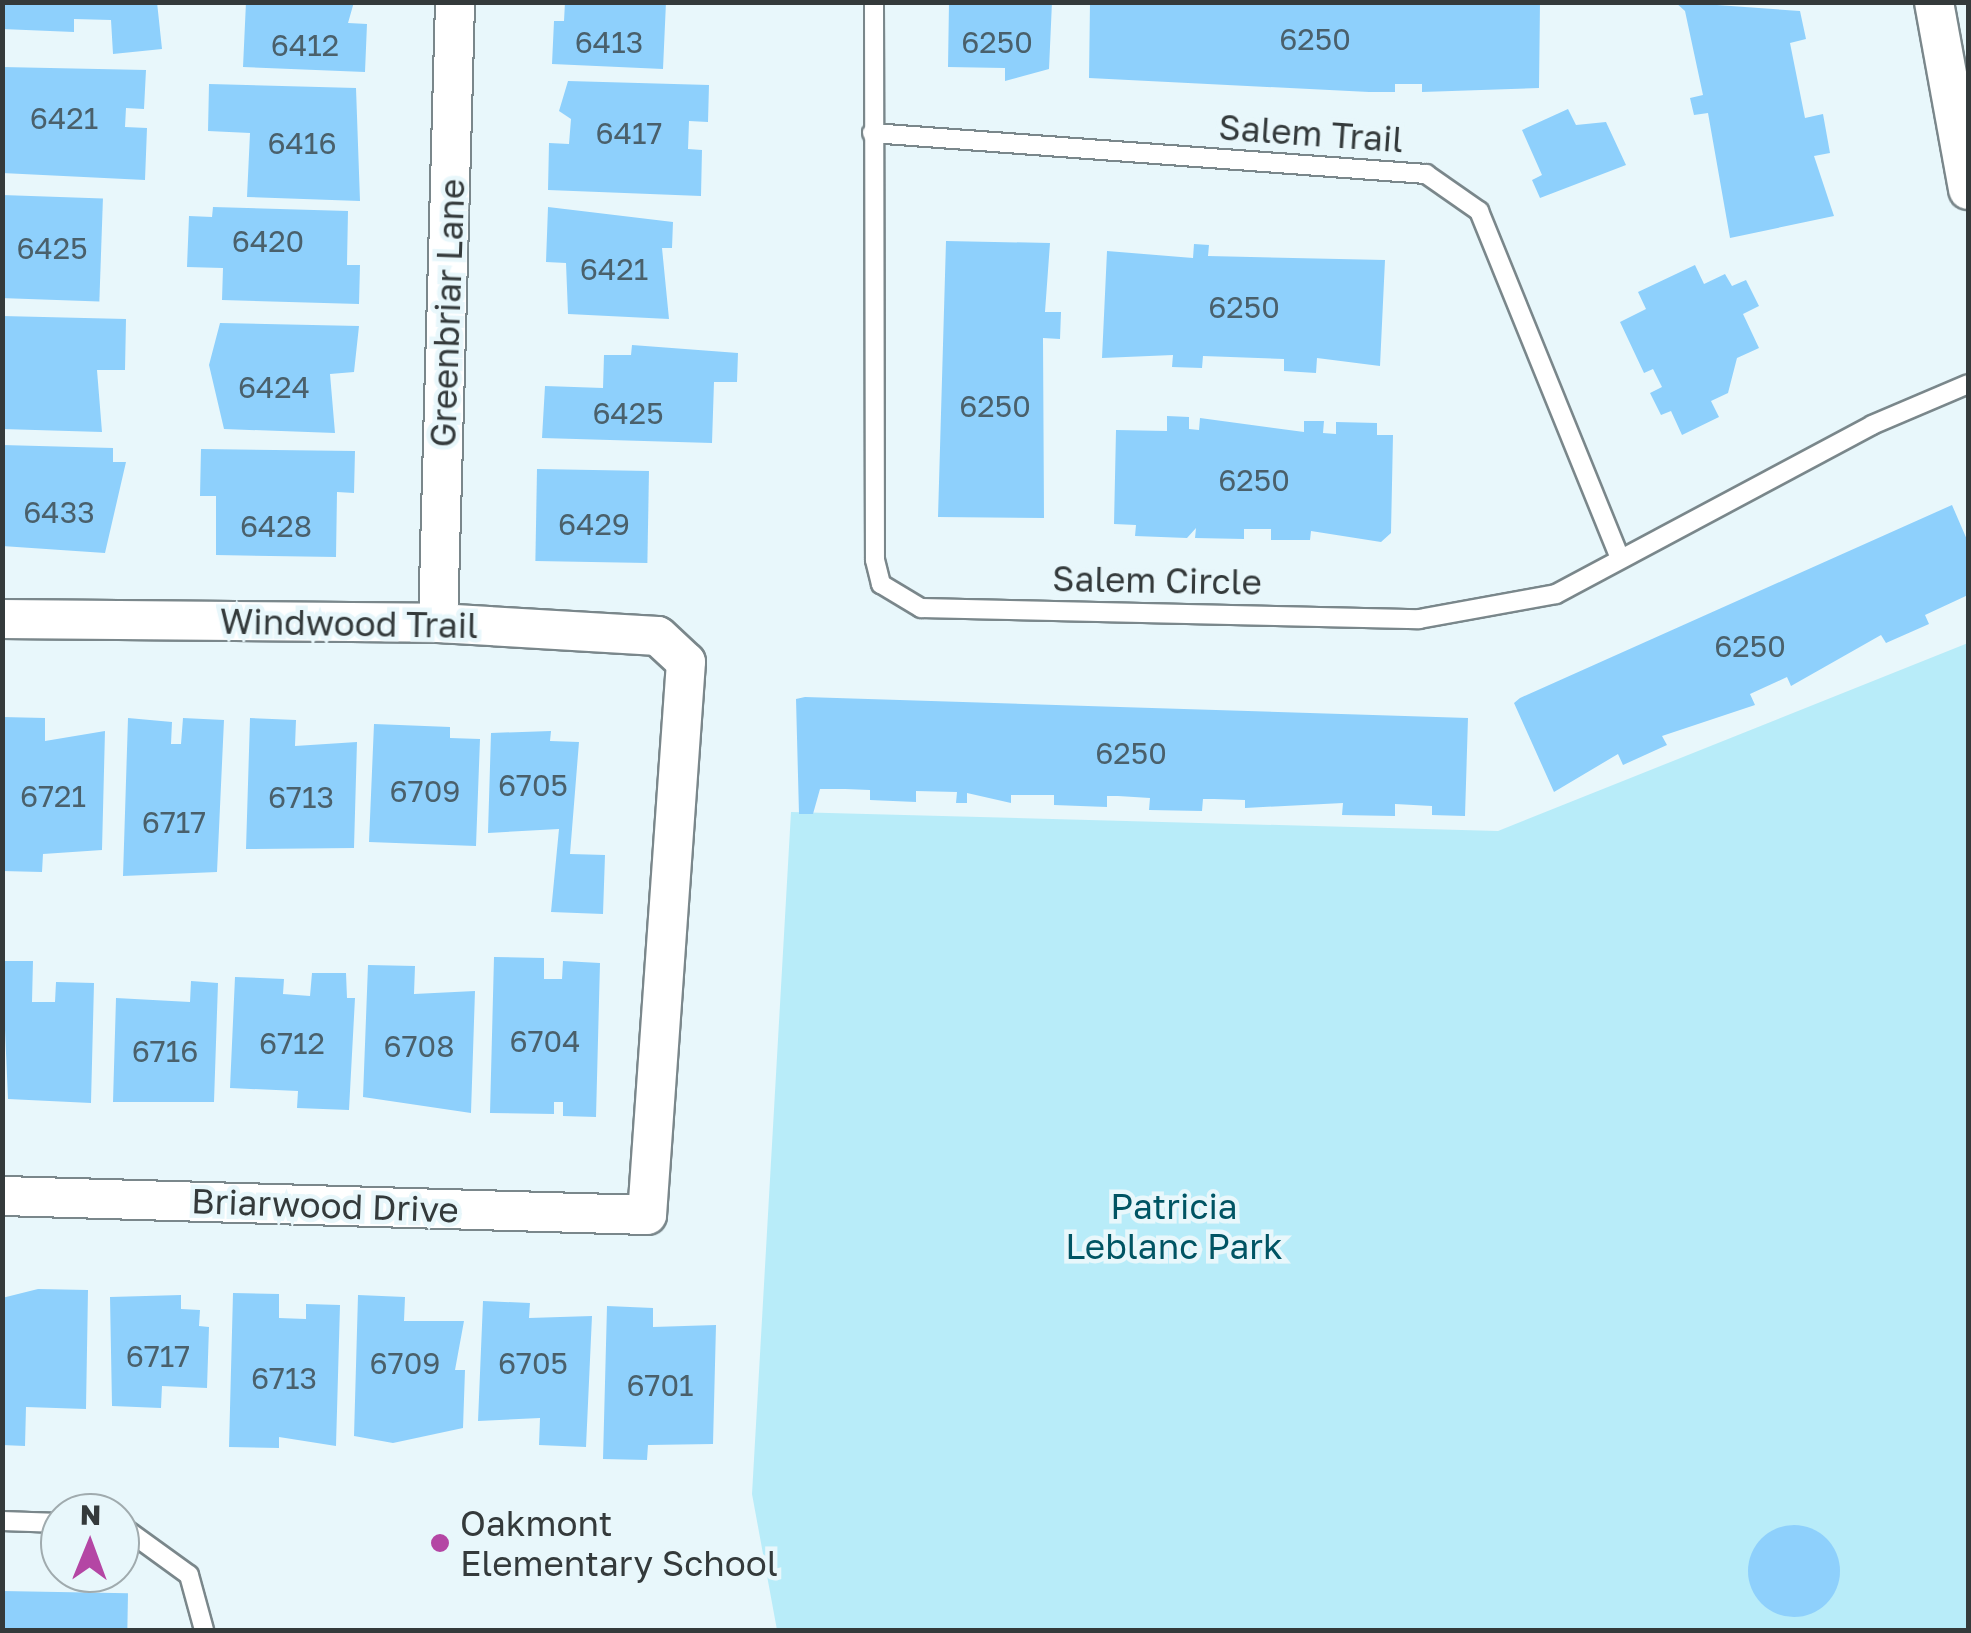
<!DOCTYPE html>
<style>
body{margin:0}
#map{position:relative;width:1971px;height:1633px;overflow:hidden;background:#e8f7fb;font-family:"Golos Text",sans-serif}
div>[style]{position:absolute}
.green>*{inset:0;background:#b8ecf9}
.building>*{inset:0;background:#8ed0fc;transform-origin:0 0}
.round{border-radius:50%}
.roads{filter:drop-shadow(2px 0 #7a878b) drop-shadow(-2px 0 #7a878b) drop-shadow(0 2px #7a878b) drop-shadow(0 -2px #7a878b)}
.service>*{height:18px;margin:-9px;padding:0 9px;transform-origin:9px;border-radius:9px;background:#fff}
.minor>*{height:38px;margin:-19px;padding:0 19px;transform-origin:19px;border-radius:19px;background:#fff}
.dots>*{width:28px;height:28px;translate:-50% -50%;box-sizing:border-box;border:5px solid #e8f7fb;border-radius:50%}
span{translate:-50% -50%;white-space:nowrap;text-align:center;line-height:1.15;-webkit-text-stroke:9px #e8f7fb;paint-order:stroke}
.number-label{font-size:30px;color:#4a606b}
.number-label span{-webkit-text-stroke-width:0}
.street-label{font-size:35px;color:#343a3b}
.park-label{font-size:35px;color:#005463}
.poi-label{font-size:35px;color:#343a3b}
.left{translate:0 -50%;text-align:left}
.frame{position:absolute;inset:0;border:5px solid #343a3b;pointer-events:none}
.north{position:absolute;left:40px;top:1493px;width:100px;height:100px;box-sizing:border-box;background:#e8f7fb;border:2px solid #a0abae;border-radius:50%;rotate:1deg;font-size:28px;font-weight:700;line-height:40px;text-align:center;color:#343a3b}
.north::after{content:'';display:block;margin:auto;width:35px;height:45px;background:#b446a4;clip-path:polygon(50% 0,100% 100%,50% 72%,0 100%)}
</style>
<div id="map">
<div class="green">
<div style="clip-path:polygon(1968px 643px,1968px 1630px,777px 1630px,752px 1494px,791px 812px,1498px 831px)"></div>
</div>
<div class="building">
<div style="clip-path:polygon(2px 2px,157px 2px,162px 49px,113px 54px,111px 20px,74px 19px,74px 32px,2px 29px)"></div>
<div style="clip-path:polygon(246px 2px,354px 2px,348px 23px,367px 24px,365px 72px,243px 67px)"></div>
<div style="clip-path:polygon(565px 2px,666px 2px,663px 69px,552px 64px,554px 21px,564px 21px)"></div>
<div style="clip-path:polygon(949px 2px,1052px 2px,1049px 69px,1005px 81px,1005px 68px,948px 67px)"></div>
<div style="clip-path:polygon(1090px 2px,1540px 2px,1539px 88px,1422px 92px,1422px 84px,1395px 84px,1395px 92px,1369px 92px,1089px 78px)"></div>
<div style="clip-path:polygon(1675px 2px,1800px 11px,1806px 39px,1790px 43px,1805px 118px,1823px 114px,1830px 153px,1814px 156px,1834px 216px,1730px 238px,1708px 113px,1694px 115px,1690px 98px,1703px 95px,1685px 11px)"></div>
<div style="clip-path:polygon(2px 67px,146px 70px,144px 109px,126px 108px,125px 127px,147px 128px,145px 180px,2px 173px)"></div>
<div style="clip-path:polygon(568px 81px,709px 85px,708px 122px,689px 121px,688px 149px,702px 150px,701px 196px,548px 190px,549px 143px,569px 144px,571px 119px,559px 111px)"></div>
<div style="clip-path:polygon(209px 84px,356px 88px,360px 201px,247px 197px,250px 133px,208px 131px)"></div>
<div style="clip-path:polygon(1568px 109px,1576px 125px,1606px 122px,1626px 165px,1540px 198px,1532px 180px,1542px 175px,1522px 130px)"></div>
<div style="left:2px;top:195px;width:101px;height:103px;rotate:2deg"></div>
<div style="clip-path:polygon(213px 207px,348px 211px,347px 265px,360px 265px,359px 304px,222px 300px,223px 268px,187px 267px,189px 216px,212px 217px)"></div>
<div style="clip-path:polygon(548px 207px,673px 222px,672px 248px,662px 248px,669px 319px,568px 314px,566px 263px,546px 262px)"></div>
<div style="clip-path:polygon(946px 241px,1050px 243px,1045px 312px,1061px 312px,1060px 339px,1043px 338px,1044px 518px,938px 517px)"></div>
<div style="clip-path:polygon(1194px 244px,1209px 245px,1208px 256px,1385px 260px,1380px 366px,1317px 358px,1316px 373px,1284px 371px,1284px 359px,1203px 356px,1202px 368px,1172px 367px,1173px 355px,1102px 358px,1107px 251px,1193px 258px)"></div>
<div style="clip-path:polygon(1695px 265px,1704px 284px,1725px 274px,1732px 286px,1746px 280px,1759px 306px,1743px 314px,1759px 348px,1737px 358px,1728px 393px,1711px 401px,1719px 417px,1682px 435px,1671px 411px,1661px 415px,1650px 393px,1662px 387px,1653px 369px,1644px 373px,1620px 322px,1646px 309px,1638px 292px)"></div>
<div style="clip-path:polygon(2px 316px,126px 319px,125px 370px,97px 370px,102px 432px,2px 429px)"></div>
<div style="clip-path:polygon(220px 323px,359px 326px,354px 372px,330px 374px,335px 433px,224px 429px,209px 365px)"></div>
<div style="clip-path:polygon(632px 345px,738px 353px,737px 382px,714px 382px,712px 443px,542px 438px,545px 386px,603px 388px,604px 355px,631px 355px)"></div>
<div style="clip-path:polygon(1167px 416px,1189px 417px,1189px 429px,1199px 430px,1200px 418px,1304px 432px,1304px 421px,1324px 421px,1323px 433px,1336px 434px,1336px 422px,1377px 423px,1377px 435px,1393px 435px,1391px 533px,1381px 542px,1311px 531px,1310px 540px,1271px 540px,1271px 529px,1244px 529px,1244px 539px,1195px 538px,1196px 528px,1187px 538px,1135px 536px,1136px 525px,1114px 524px,1116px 430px,1167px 431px)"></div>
<div style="clip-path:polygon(2px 445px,113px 448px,113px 462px,126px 462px,105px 553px,2px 546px)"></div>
<div style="clip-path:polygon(201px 449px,355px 451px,354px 493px,337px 492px,336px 557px,216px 555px,216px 496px,200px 496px)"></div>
<div style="left:537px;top:469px;width:112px;height:92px;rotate:1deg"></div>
<div style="clip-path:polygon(1952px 505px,1968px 542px,1968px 595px,1925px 615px,1929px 624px,1886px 643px,1881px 635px,1791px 686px,1787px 677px,1750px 694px,1755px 705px,1662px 736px,1667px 745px,1623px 765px,1618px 754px,1554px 792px,1514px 703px,1520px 698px)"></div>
<div style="clip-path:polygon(805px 697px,1468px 718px,1465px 816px,1432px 815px,1432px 806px,1395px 804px,1395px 816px,1342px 815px,1343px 803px,1245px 808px,1245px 800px,1214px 799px,1203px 799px,1202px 811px,1149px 810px,1150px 798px,1118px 796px,1107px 796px,1107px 807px,1054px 805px,1054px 795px,1011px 795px,1011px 803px,967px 793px,967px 803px,956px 803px,957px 792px,916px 791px,916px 802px,870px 800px,870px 790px,845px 789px,820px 789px,813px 814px,799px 814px,796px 699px)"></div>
<div style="clip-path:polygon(2px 717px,45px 718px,45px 741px,105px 731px,102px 850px,43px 854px,42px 872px,2px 871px)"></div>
<div style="clip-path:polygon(128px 718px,172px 722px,171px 744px,181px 744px,183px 718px,224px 720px,217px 872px,123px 876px)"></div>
<div style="clip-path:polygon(250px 718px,296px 720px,295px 746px,357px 742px,354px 848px,246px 849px)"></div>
<div style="clip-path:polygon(374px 724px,450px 727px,450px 738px,480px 739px,476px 846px,369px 842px)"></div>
<div style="clip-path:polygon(551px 731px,550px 741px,579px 742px,570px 854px,605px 855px,603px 914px,551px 912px,559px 829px,488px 833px,491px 733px)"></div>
<div style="clip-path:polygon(494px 957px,544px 958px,544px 979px,562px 979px,563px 961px,600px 963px,596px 1117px,563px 1116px,563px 1102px,554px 1102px,554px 1114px,490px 1113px)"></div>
<div style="clip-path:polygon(2px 961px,33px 961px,32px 1002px,55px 1002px,56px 982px,94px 983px,91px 1103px,8px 1099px)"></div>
<div style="clip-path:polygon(368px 965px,415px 966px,414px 994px,475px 991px,471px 1113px,363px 1097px)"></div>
<div style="clip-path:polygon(312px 973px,346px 973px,347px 998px,355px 998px,349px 1110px,297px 1108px,298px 1091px,230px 1088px,235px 977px,284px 979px,283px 994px,310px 996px)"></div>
<div style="clip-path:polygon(191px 981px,218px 983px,214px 1102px,113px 1102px,116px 998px,190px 1002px)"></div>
<div style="clip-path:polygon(38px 1289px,88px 1290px,86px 1409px,26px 1407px,25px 1446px,2px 1445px,2px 1298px)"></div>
<div style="clip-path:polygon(233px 1293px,279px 1294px,279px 1318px,306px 1319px,306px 1304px,340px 1305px,336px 1446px,279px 1437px,279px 1448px,229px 1447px)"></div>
<div style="clip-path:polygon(181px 1295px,181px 1309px,200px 1310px,199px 1326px,209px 1327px,207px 1388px,162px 1386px,161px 1408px,112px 1406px,110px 1297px)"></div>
<div style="clip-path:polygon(358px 1295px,405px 1297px,404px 1321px,464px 1321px,455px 1370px,465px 1370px,463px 1428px,393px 1443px,354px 1436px)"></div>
<div style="clip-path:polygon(483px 1301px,530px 1303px,529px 1318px,592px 1316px,586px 1447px,539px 1445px,540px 1418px,478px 1421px)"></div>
<div style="clip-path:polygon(607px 1306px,653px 1308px,653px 1327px,716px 1325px,713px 1444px,648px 1445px,647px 1460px,603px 1459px)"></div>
<div class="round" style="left:1748px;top:1525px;width:92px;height:92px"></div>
<div style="left:2px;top:1591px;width:126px;height:39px;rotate:1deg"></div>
</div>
<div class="roads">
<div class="service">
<div style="left:874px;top:2px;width:558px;rotate:89.9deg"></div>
<div style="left:875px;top:560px;width:25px;rotate:76deg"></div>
<div style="left:881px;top:584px;width:47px;rotate:31deg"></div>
<div style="left:921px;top:608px;width:498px;rotate:1.3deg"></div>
<div style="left:1419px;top:619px;width:139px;rotate:-10.3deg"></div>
<div style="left:1556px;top:594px;width:358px;rotate:-28.1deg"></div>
<div style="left:1872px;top:425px;width:104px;rotate:-23.1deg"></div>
<div style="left:872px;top:133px;width:556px;rotate:4.23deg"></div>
<div style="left:1426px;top:174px;width:65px;rotate:34.9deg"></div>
<div style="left:1479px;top:211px;width:375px;rotate:67.9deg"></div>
<div style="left:2px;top:1521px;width:58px;rotate:2deg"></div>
<div style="left:120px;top:1525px;width:85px;rotate:35.9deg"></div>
<div style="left:189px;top:1575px;width:57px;rotate:74.7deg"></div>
</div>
<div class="minor">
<div style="left:1934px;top:2px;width:191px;rotate:79.7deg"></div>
<div style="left:2px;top:619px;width:436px;rotate:0.5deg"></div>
<div style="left:438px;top:623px;width:220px;rotate:3.4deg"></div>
<div style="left:658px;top:636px;width:38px;rotate:43deg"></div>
<div style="left:686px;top:662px;width:554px;rotate:94.03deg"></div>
<div style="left:647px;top:1215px;width:645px;rotate:-178.31deg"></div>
<div style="left:438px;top:623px;width:621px;rotate:-88.43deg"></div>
</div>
</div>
<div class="dots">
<div style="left:440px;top:1543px;background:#b446a4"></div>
</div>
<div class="number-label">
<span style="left:1315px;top:39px">6250</span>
<span style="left:609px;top:42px">6413</span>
<span style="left:997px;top:42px">6250</span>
<span style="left:305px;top:45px">6412</span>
<span style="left:64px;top:118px">6421</span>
<span style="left:629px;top:133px">6417</span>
<span style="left:302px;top:143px">6416</span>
<span style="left:268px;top:241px">6420</span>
<span style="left:52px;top:248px">6425</span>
<span style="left:614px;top:269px">6421</span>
<span style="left:1244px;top:307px">6250</span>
<span style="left:274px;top:387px">6424</span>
<span style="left:995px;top:406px">6250</span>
<span style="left:628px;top:413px">6425</span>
<span style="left:1254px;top:480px">6250</span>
<span style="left:59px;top:512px">6433</span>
<span style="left:594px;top:524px">6429</span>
<span style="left:276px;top:526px">6428</span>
<span style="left:1750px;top:646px">6250</span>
<span style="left:1131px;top:753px">6250</span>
<span style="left:533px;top:785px">6705</span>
<span style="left:425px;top:791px">6709</span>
<span style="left:53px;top:796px">6721</span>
<span style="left:301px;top:797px">6713</span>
<span style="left:174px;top:822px">6717</span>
<span style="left:545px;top:1041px">6704</span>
<span style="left:292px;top:1043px">6712</span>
<span style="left:419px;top:1046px">6708</span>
<span style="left:165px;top:1051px">6716</span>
<span style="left:158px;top:1356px">6717</span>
<span style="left:405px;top:1363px">6709</span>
<span style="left:533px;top:1363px">6705</span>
<span style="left:284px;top:1378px">6713</span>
<span style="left:660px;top:1385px">6701</span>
</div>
<div class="street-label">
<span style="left:1311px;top:133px;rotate:4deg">Salem Trail</span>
<span style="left:447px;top:313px;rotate:-88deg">Greenbriar Lane</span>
<span style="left:1157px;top:580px;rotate:1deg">Salem Circle</span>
<span style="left:349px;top:623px;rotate:1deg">Windwood Trail</span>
<span style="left:325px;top:1205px;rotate:2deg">Briarwood Drive</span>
</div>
<div class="park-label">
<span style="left:1174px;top:1226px">Patricia<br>Leblanc Park</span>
</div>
<div class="poi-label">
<span class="left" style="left:460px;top:1543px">Oakmont<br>Elementary School</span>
</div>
<div class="frame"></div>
<div class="north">N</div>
</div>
